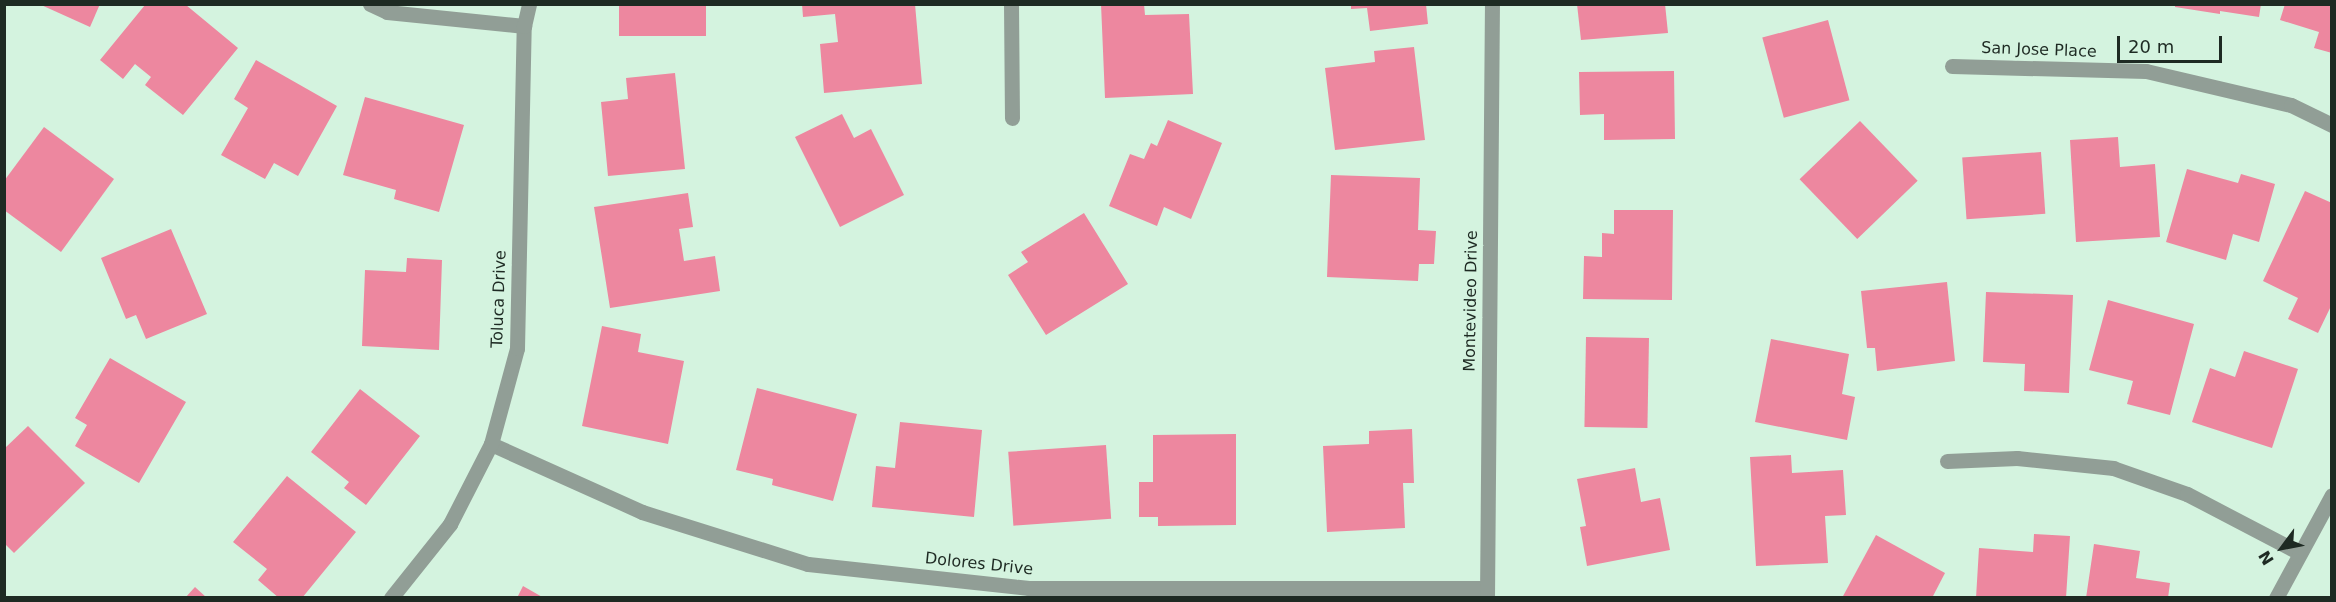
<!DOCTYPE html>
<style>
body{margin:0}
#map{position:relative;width:2336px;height:602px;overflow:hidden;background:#d4f3df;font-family:"DejaVu Sans",sans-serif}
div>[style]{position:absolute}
.building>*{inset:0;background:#ed879f;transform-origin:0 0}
.minor>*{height:15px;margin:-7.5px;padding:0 7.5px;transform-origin:7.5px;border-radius:7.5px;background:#919e96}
span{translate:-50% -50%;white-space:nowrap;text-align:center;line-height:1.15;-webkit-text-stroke:6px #d4f3df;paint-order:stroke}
.street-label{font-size:16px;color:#1e2a23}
.frame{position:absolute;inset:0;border:6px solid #1e2a23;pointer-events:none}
.north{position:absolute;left:2252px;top:518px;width:60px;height:60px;-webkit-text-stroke:4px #d4f3df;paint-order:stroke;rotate:238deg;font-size:16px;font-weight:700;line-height:24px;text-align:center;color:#1e2a23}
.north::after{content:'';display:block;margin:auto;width:21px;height:27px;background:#1e2a23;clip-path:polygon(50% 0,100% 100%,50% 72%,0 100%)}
.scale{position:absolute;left:2117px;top:36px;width:105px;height:27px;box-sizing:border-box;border:3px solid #1e2a23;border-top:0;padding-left:8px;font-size:18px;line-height:21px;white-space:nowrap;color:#1e2a23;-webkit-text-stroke:4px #d4f3df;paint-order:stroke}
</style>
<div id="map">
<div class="building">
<div style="clip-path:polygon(39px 4px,100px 4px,90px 27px)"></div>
<div style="left:619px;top:4px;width:87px;height:32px"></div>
<div style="clip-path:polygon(802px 4px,915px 4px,922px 84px,824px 93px,820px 44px,838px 42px,835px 14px,803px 17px)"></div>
<div style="clip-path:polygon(1101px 4px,1144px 4px,1145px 15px,1189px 14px,1193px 94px,1105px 98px)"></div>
<div style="clip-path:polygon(1351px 4px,1426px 4px,1428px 24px,1370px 31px,1367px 8px,1351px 9px)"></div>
<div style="clip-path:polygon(1577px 4px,1665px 4px,1668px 33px,1581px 40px)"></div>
<div style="clip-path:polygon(2175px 4px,2261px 4px,2259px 17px,2220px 11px,2220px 14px,2175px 7px)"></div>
<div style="clip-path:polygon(2285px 4px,2332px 4px,2332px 53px,2314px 48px,2319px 32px,2280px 20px)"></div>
<div style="clip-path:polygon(145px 5px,186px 5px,238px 48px,183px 115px,145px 85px,151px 77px,135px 64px,123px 79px,100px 60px)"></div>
<div style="left:1828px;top:20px;width:83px;height:68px;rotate:75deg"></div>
<div style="clip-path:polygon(1414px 47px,1425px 140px,1335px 150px,1325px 68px,1375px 62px,1374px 51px)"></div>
<div style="clip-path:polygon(256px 60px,337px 106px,298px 176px,274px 163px,265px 179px,221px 155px,248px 108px,234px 99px)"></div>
<div style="clip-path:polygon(1674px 71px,1675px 139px,1604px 140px,1604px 114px,1580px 115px,1579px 72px)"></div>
<div style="clip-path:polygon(675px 73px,685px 169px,608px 176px,601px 102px,628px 99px,626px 78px)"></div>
<div style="clip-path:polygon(365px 97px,464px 125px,439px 212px,394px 199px,396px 190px,343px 175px)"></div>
<div style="clip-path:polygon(842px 114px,854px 138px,871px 129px,904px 195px,840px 227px,795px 137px)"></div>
<div style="clip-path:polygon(1168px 120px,1222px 143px,1191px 219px,1164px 207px,1157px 226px,1109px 206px,1130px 154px,1144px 159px,1151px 143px,1157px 146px)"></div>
<div style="left:1860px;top:121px;width:83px;height:84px;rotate:46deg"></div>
<div style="clip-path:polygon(44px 127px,114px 179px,61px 252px,4px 210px,4px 181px)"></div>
<div style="clip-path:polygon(2118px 137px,2120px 167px,2155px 164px,2160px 237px,2076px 242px,2070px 140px)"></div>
<div style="left:2041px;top:152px;width:62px;height:79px;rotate:86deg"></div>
<div style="clip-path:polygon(2187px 169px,2238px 183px,2241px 174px,2275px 184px,2259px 242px,2233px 234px,2226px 260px,2166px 242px)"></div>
<div style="clip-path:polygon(1331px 175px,1420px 178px,1418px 230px,1436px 231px,1434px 264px,1419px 264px,1418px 281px,1327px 277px)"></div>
<div style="clip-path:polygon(2305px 191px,2332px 203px,2332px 304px,2318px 333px,2288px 319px,2298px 298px,2263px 281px)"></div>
<div style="clip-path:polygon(688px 193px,693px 227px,679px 229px,684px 261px,715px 256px,720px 291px,610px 308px,594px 207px)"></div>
<div style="clip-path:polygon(1614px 210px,1673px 210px,1672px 300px,1583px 299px,1584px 256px,1602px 257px,1602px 233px,1614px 234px)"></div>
<div style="clip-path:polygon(1084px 213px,1128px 284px,1046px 335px,1008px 275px,1028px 262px,1021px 252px)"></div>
<div style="clip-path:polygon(171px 229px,207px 314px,146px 339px,136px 315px,126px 319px,101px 258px)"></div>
<div style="clip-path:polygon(407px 258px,442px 260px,439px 350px,362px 346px,365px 270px,406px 272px)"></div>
<div style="clip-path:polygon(1947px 282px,1955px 361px,1877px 371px,1875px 348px,1867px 348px,1861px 291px)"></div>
<div style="clip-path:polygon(1986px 292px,2073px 295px,2069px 393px,2024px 391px,2025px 364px,1983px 362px)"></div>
<div style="clip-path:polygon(2108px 300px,2194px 324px,2170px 415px,2127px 404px,2133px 381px,2089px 370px)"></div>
<div style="clip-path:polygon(602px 326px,641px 334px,638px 352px,684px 361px,668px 444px,582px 426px)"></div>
<div style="left:1586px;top:337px;width:63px;height:90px;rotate:1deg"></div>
<div style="clip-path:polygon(1771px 339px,1849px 354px,1842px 394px,1855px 397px,1847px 440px,1755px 422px)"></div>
<div style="clip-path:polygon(2244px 351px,2298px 369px,2272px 448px,2192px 422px,2210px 368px,2235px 377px)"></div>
<div style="clip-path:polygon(110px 358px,186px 402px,139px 483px,75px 446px,87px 425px,75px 418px)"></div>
<div style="clip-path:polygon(757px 388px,857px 414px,833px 501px,772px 485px,773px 479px,736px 470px)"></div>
<div style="clip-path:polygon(360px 389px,420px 436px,366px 505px,344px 488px,349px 482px,311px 452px)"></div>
<div style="clip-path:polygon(900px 422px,982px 430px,974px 517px,872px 507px,876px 466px,895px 468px)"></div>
<div style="clip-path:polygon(28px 426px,85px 483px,14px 553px,4px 543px,4px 449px)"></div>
<div style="clip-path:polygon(1412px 429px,1414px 483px,1403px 483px,1405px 528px,1327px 532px,1323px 446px,1369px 444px,1369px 431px)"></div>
<div style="clip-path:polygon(1236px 434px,1236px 525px,1158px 526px,1158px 517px,1139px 517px,1139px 482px,1153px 482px,1153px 435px)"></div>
<div style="left:1106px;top:445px;width:74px;height:98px;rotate:86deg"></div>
<div style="clip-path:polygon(1791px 455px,1792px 473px,1843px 470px,1846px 515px,1825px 516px,1828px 563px,1756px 566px,1750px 457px)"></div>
<div style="clip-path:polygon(1635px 468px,1641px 502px,1660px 498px,1670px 550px,1587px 566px,1580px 527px,1586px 526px,1577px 479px)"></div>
<div style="clip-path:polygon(287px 476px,356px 532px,302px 598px,279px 598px,258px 580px,267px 569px,233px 542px)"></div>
<div style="clip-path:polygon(2034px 534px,2070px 536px,2066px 598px,1976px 598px,1979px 548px,2033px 552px)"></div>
<div style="clip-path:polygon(1876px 535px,1945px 573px,1932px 598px,1842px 598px)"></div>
<div style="clip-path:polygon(2094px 544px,2140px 551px,2136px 578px,2170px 583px,2168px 598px,2086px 598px)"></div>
<div style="clip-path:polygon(523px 586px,544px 598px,517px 598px)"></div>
<div style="clip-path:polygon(195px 587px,207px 598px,185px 598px)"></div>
</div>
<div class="minor">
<div style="left:370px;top:4px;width:19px;rotate:25deg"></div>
<div style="left:387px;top:12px;width:138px;rotate:5.8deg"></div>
<div style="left:1011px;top:4px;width:114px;rotate:89.5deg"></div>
<div style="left:1952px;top:66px;width:194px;rotate:1.5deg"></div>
<div style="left:2146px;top:71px;width:149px;rotate:13.2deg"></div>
<div style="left:2291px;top:105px;width:46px;rotate:26deg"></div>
<div style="left:491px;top:444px;width:166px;rotate:24.2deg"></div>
<div style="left:642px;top:512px;width:174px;rotate:17.4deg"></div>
<div style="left:808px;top:564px;width:222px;rotate:6.2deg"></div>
<div style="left:1029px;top:588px;width:458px"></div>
<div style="left:1947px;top:461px;width:70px;rotate:-2.5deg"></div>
<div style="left:2017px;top:458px;width:97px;rotate:5.9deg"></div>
<div style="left:2113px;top:468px;width:78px;rotate:19.4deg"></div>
<div style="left:2187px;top:494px;width:127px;rotate:27.6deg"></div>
<div style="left:391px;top:598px;width:95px;rotate:-51.4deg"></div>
<div style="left:450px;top:524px;width:90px;rotate:-62.9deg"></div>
<div style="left:491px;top:444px;width:99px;rotate:-74.8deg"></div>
<div style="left:517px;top:348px;width:322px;rotate:-88.8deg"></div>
<div style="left:524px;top:26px;width:23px;rotate:-77deg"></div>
<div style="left:1487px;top:598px;width:594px;rotate:-89.52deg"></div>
<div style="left:2276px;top:598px;width:117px;rotate:-61.5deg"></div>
</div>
<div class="street-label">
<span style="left:2039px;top:50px;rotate:2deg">San Jose Place</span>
<span style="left:499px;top:299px;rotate:-88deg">Toluca Drive</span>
<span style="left:1471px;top:301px;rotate:-89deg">Montevideo Drive</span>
<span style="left:979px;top:564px;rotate:6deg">Dolores Drive</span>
</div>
<div class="frame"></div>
<div class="north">N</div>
<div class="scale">20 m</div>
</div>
